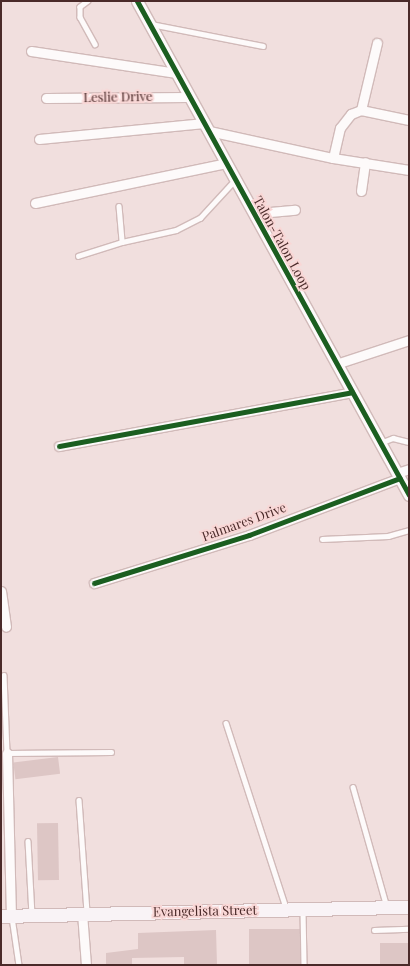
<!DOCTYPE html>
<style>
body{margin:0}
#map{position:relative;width:410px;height:966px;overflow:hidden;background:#f1dfde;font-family:"Playfair Display",serif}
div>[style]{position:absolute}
.building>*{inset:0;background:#ddc6c5;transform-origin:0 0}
.roads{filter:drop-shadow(1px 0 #d1bab9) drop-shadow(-1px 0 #d1bab9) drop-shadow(0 1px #d1bab9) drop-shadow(0 -1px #d1bab9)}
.service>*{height:4.5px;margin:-2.25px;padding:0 2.25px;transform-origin:2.25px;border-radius:2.25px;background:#fdfafa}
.minor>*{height:9px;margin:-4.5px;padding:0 4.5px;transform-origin:4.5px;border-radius:4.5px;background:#fdfafa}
.tertiary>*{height:11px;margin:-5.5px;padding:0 5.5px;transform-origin:5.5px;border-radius:5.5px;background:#fdfafa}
.secondary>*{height:13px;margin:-6.5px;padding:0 6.5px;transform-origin:6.5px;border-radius:6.5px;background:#f9f3f6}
.cycleway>*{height:5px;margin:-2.5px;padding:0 2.5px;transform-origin:2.5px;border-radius:2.5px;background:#1b5e20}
span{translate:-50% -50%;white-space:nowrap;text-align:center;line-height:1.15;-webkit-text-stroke:4px #f9d7d6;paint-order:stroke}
.street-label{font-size:13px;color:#4a2a29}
.frame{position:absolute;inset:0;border:2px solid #4a2a29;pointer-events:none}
</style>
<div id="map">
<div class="building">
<div style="left:58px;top:757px;width:17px;height:45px;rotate:83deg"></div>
<div style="left:58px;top:823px;width:57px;height:21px;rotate:89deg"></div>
<div style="left:300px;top:929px;width:36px;height:51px;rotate:90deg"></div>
<div style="clip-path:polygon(216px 930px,217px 965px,184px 965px,184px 957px,132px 958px,132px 965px,106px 965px,106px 953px,138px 949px,138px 933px)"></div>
<div style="left:409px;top:943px;width:22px;height:29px;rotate:90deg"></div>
</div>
<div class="roads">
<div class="service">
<div style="left:88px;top:1px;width:10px;rotate:143deg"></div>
<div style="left:80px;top:7px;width:10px;rotate:90deg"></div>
<div style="left:80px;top:17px;width:31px;rotate:61deg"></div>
<div style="left:151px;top:24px;width:114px;rotate:11.1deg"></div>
<div style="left:119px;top:206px;width:36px;rotate:85deg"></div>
<div style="left:78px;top:256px;width:46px;rotate:-17.7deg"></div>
<div style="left:122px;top:242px;width:55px;rotate:-12.5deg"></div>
<div style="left:176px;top:230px;width:27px;rotate:-27deg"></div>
<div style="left:200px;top:218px;width:52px;rotate:-47.4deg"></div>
<div style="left:380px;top:443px;width:14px;rotate:-21deg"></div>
<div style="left:393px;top:438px;width:16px;rotate:14deg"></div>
<div style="left:322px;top:539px;width:66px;rotate:-2.6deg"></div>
<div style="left:388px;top:536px;width:22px;rotate:-16deg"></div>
<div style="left:4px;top:675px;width:78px;rotate:87.8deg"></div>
<div style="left:7px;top:753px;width:104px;rotate:-0.6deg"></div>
<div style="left:226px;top:723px;width:194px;rotate:72deg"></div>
<div style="left:353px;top:787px;width:125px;rotate:74.2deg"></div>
<div style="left:79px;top:800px;width:112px;rotate:85.9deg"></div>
<div style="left:28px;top:841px;width:73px;rotate:86.9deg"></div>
<div style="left:303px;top:911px;width:54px;rotate:88.9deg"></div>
<div style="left:12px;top:917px;width:49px;rotate:81.7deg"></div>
<div style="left:374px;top:930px;width:35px;rotate:-2deg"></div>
</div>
<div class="minor">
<div style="left:31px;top:51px;width:147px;rotate:8.6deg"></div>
<div style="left:46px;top:98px;width:143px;rotate:-0.4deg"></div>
<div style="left:361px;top:110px;width:69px;rotate:-76.6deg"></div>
<div style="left:209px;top:131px;width:127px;rotate:12.3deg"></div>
<div style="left:333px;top:158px;width:31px;rotate:-77deg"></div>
<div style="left:340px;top:128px;width:18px;rotate:-52deg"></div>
<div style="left:351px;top:114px;width:11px;rotate:-22deg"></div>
<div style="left:361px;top:110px;width:49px;rotate:11.8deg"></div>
<div style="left:39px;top:139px;width:166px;rotate:-5.5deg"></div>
<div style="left:333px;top:158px;width:77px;rotate:9deg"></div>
<div style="left:361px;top:191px;width:29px;rotate:-82deg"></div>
<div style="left:35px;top:203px;width:195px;rotate:-11.8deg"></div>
<div style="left:256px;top:218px;width:15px;rotate:-23deg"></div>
<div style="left:270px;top:212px;width:25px;rotate:-5deg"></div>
<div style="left:336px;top:364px;width:77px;rotate:-18.2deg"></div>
<div style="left:59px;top:446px;width:298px;rotate:-10.4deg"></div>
<div style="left:397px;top:473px;width:13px;rotate:-18deg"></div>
<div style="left:94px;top:583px;width:162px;rotate:-17.2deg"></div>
<div style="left:249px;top:535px;width:161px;rotate:-20.7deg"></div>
<div style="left:1px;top:591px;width:36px;rotate:82deg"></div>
<div style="left:7px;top:753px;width:162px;rotate:88.6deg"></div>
<div style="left:82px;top:913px;width:52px;rotate:85.6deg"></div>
</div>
<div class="tertiary">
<div style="left:137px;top:1px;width:564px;rotate:61.16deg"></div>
</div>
<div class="secondary">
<div style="left:1px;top:916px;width:408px;rotate:-1.3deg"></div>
</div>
</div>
<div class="cycleway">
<div style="left:137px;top:1px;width:564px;rotate:61.16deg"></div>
<div style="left:59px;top:446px;width:298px;rotate:-10.4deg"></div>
<div style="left:94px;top:583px;width:162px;rotate:-17.2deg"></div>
<div style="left:249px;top:535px;width:161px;rotate:-20.7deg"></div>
</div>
<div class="street-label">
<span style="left:118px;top:97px;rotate:-1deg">Leslie Drive</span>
<span style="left:282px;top:243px;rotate:61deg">Talon-Talon Loop</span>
<span style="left:244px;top:522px;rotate:-20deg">Palmares Drive</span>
<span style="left:205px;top:911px;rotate:-1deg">Evangelista Street</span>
</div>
<div class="frame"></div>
</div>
